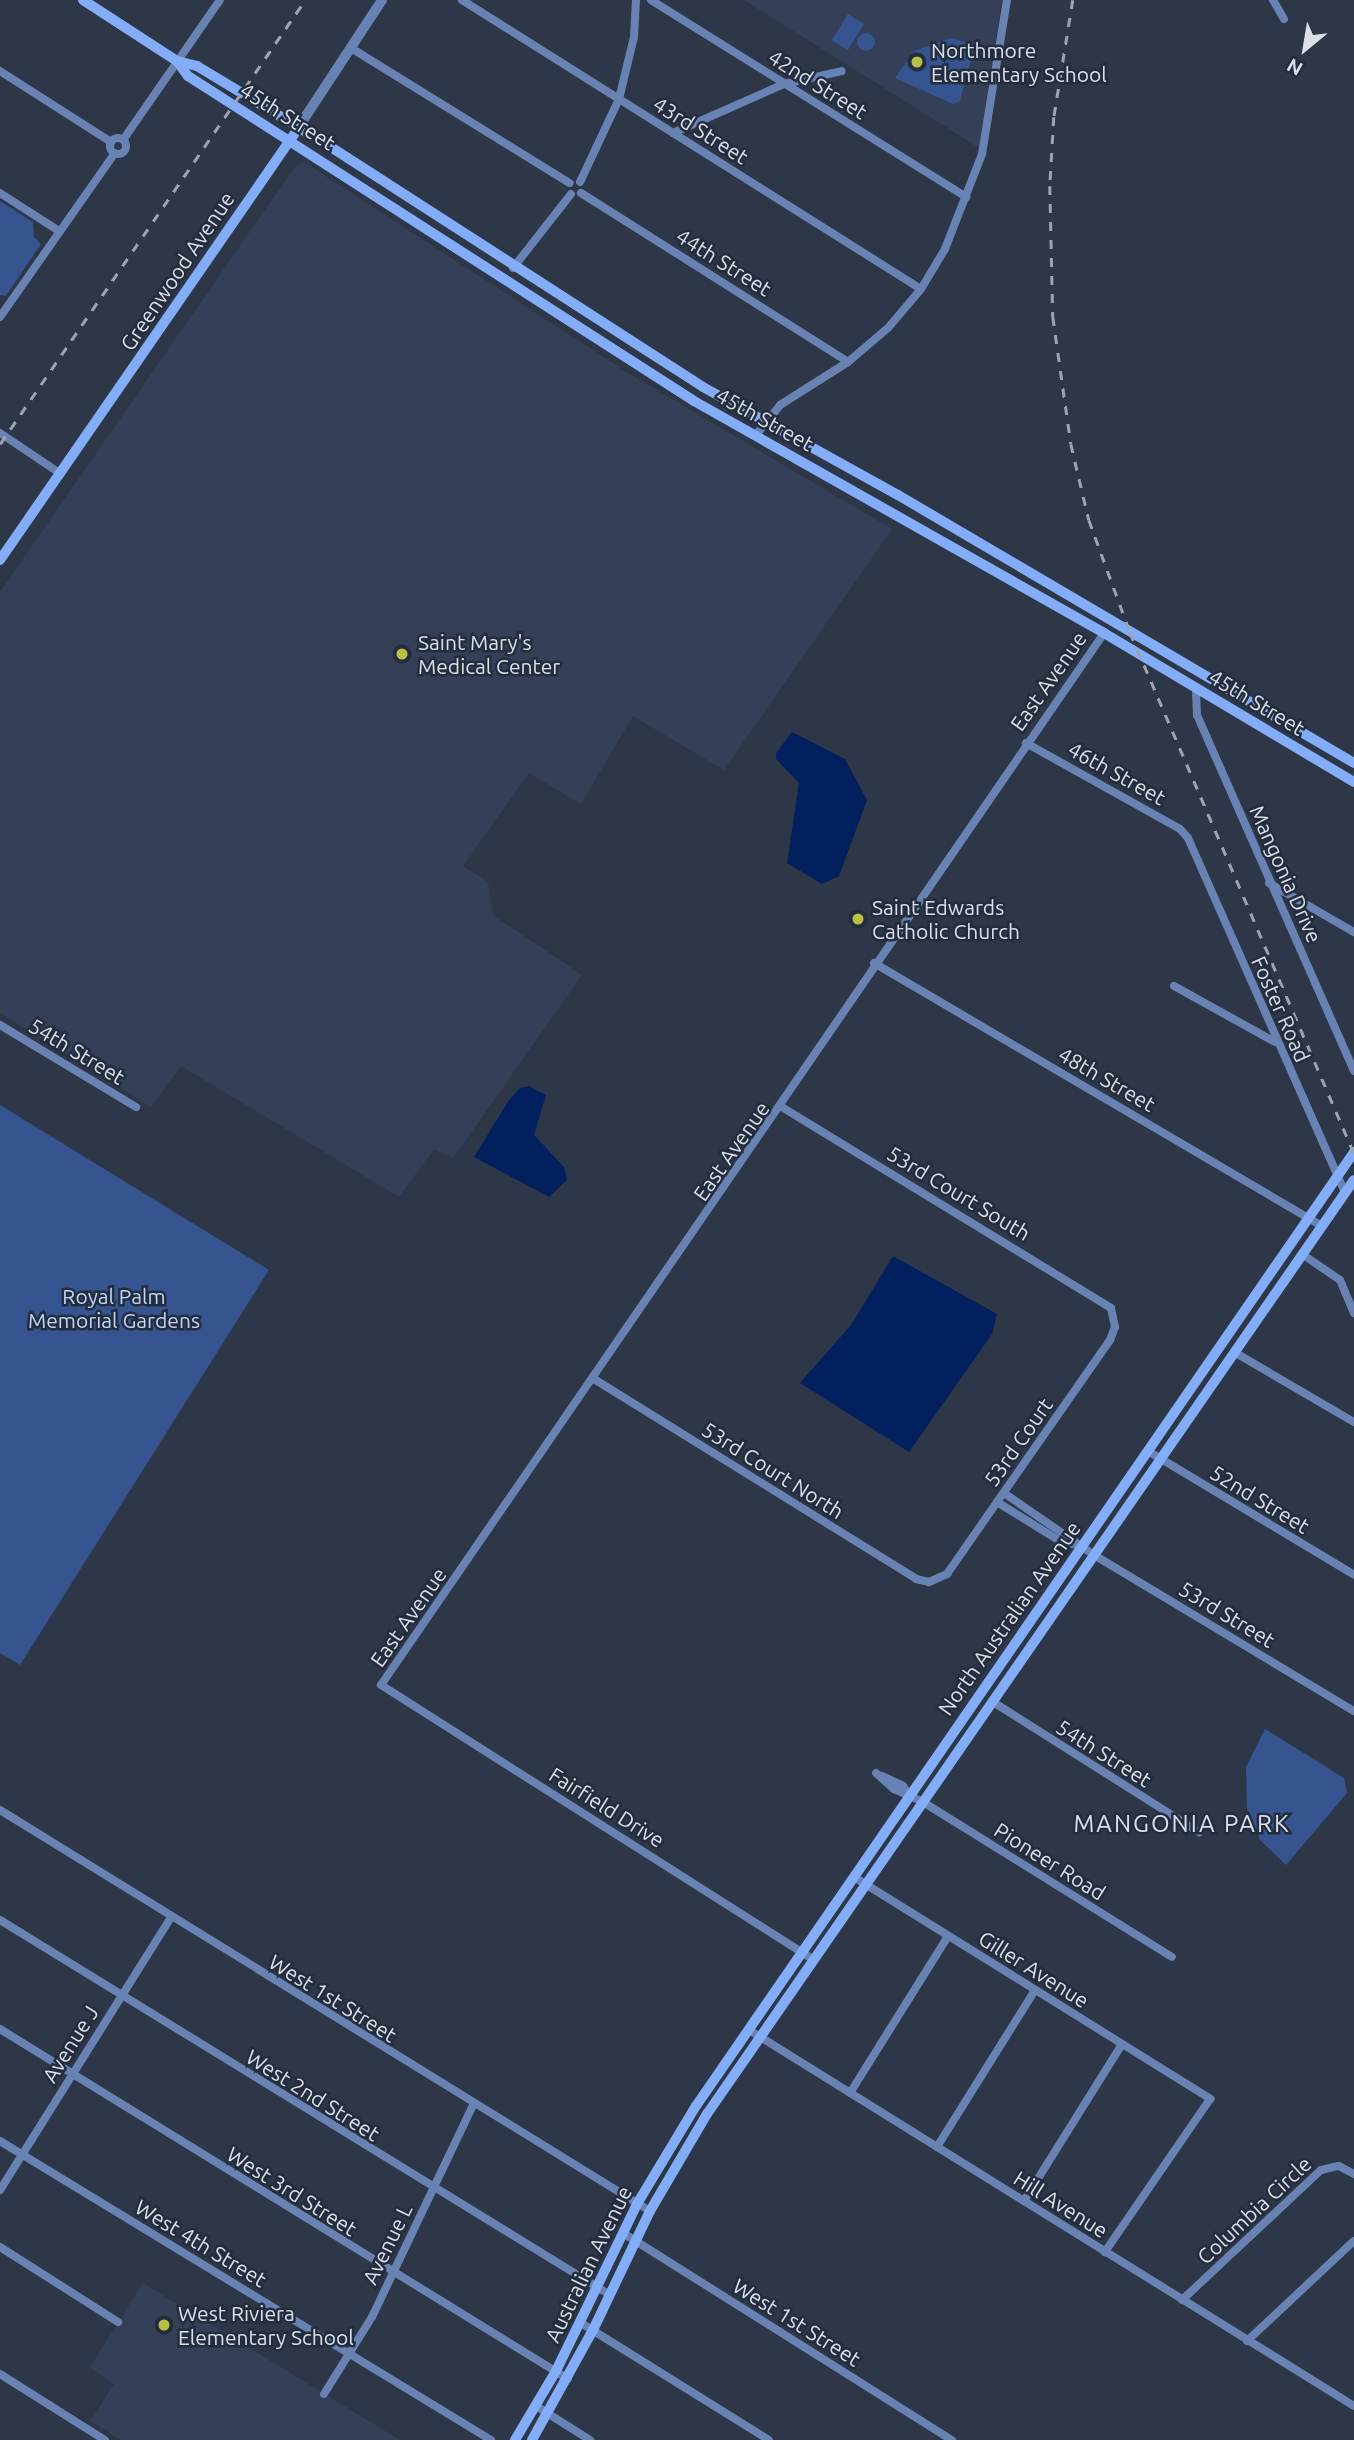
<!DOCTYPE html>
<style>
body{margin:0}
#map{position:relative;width:1354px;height:2440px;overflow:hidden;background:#2e3748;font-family:Ubuntu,sans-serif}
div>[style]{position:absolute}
.built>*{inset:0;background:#344057}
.green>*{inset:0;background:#365590;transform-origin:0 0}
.round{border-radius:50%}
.water>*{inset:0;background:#02205e}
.minor>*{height:8px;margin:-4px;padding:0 4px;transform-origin:4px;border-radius:4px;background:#6883b3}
.minor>.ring{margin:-4px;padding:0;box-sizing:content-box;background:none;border:8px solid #6883b3;border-radius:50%}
.tertiary>*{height:10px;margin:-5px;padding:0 5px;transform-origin:5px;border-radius:5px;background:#6883b3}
.secondary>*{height:10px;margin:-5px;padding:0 5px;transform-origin:5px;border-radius:5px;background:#83adf9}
.rail>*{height:2.5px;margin-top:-1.25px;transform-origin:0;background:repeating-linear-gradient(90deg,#9ca4b0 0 9px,transparent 0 18px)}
.dots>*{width:19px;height:19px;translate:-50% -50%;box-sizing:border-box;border:4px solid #242d3d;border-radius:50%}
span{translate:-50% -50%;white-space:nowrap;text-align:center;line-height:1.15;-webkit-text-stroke:5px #242d3d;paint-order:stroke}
.poi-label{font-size:21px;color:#dae0ea}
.left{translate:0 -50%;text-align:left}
.street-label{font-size:21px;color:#dae0ea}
.park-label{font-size:21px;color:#bfd5fb}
.quarter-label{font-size:24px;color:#dae0ea;letter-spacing:2px}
.north{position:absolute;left:1270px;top:14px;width:70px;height:70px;-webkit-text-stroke:5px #242d3d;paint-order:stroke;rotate:210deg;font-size:19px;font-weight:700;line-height:28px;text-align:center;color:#dae0ea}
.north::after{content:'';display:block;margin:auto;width:24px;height:32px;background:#dae0ea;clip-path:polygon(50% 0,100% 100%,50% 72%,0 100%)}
</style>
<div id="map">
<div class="built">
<div style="clip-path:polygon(744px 0,1002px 0,979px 148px,973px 144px)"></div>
<div style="clip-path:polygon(304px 162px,628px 373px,892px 529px,724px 770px,633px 716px,581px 804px,529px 773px,463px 866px,488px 882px,493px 915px,582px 975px,453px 1158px,434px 1149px,399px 1197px,181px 1066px,151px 1107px,0 1013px,0 592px,294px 168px)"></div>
<div style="clip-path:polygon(143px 2283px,400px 2440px,121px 2440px,90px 2421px,114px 2384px,90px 2367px)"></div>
</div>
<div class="green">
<div style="left:848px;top:14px;width:19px;height:31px;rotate:32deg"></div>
<div class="round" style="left:857px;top:33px;width:18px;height:18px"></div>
<div style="clip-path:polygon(951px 38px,975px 45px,960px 101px,953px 104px,895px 78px,914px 51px)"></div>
<div style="clip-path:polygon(0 201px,33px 222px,34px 237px,41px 244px,6px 296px,0 295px)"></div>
<div style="clip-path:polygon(0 1105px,269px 1270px,20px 1665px,0 1653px)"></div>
<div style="clip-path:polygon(1265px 1729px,1344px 1778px,1347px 1793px,1286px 1865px,1260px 1840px,1247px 1808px,1246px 1767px)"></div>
</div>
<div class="water">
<div style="clip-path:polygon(792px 732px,845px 759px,867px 800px,839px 876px,822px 884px,787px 863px,799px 783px,776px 759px,776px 753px)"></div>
<div style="clip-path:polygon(529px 1086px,546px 1095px,534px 1135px,564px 1167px,567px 1180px,549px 1197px,474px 1157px,509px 1100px,520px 1088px)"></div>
<div style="clip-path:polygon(893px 1256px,997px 1314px,992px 1334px,909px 1452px,800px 1383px,851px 1325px)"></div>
</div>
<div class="minor">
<div style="left:462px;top:0;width:542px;rotate:32.2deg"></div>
<div style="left:651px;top:0;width:372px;rotate:32deg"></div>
<div style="left:1273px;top:0;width:22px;rotate:60deg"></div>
<div style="left:351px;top:48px;width:257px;rotate:31.7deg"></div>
<div style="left:0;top:71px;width:132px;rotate:32.6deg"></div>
<div style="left:673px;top:133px;width:121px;rotate:-23.8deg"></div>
<div style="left:784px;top:84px;width:59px;rotate:-12.6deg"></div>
<div class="ring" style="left:110px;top:138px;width:8px;height:8px"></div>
<div style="left:123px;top:140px;width:170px;rotate:-55.3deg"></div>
<div style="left:580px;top:182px;width:92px;rotate:-64.8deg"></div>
<div style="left:619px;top:99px;width:64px;rotate:-76.4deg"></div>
<div style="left:634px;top:37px;width:37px;rotate:-87deg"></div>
<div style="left:0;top:193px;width:70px;rotate:32.8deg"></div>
<div style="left:581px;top:193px;width:316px;rotate:32.3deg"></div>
<div style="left:513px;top:268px;width:94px;rotate:-51.9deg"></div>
<div style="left:0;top:317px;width:200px;rotate:-55deg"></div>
<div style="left:0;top:433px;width:73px;rotate:33.9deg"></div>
<div style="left:755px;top:436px;width:40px;rotate:-51deg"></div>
<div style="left:780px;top:405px;width:80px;rotate:-32.3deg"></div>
<div style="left:848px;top:362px;width:52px;rotate:-40.4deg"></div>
<div style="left:888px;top:328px;width:51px;rotate:-49.8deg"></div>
<div style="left:921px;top:289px;width:47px;rotate:-59deg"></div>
<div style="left:945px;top:249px;width:102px;rotate:-68.7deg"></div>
<div style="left:982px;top:154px;width:156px;rotate:-80.8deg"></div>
<div style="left:1196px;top:689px;width:26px;rotate:88deg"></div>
<div style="left:1197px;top:715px;width:389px;rotate:66.2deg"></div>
<div style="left:1026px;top:743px;width:176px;rotate:29.2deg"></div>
<div style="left:1180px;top:829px;width:12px;rotate:48deg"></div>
<div style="left:1188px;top:838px;width:387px;rotate:66.1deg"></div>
<div style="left:1269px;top:883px;width:98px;rotate:30deg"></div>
<div style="left:874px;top:963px;width:519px;rotate:30.42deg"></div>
<div style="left:1174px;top:986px;width:115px;rotate:29deg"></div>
<div style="left:0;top:1025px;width:159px;rotate:31.1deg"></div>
<div style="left:1302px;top:1254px;width:46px;rotate:34.4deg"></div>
<div style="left:1340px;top:1280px;width:36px;rotate:67deg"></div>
<div style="left:1234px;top:1352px;width:139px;rotate:30.3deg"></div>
<div style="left:594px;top:1379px;width:379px;rotate:31.8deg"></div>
<div style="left:916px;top:1579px;width:13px;rotate:13deg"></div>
<div style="left:929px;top:1582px;width:20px;rotate:-24deg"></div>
<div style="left:947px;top:1574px;width:88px;rotate:-55.2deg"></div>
<div style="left:997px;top:1502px;width:198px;rotate:-55.1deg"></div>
<div style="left:1110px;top:1340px;width:14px;rotate:-69deg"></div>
<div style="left:1115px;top:1327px;width:19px;rotate:-102deg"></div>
<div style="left:1111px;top:1308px;width:386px;rotate:-148.6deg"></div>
<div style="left:1148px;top:1451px;width:240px;rotate:31deg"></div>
<div style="left:1004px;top:1493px;width:109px;rotate:34.6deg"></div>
<div style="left:1094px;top:1555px;width:303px;rotate:31deg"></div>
<div style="left:997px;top:1502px;width:78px;rotate:31.8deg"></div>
<div style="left:1063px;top:1543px;width:17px;rotate:7deg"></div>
<div style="left:993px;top:1702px;width:244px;rotate:32.3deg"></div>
<div style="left:876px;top:1773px;width:24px;rotate:42deg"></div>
<div style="left:894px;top:1789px;width:32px;rotate:24deg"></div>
<div style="left:923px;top:1802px;width:293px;rotate:31.9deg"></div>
<div style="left:882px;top:1776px;width:23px;rotate:25deg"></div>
<div style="left:903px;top:1786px;width:12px;rotate:55deg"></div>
<div style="left:0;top:1810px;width:764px;rotate:31.67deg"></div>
<div style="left:854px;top:1877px;width:420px;rotate:31.9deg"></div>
<div style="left:1210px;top:2099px;width:186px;rotate:124.5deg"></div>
<div style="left:0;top:1920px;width:716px;rotate:31.58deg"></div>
<div style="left:814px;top:1960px;width:513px;rotate:-147.58deg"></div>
<div style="left:381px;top:1685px;width:1276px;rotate:-55.5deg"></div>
<div style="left:0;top:2029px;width:667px;rotate:31.64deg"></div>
<div style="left:749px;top:2030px;width:712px;rotate:31.86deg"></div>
<div style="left:850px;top:2093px;width:185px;rotate:-58deg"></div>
<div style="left:0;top:2141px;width:575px;rotate:31.34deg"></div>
<div style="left:937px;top:2147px;width:185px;rotate:-58deg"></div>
<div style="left:0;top:2190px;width:322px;rotate:-57.9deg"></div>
<div style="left:1024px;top:2201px;width:185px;rotate:-58deg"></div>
<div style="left:623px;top:2233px;width:389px;rotate:32.2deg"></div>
<div style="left:0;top:2247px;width:140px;rotate:32.4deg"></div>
<div style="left:1182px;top:2300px;width:190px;rotate:-43.1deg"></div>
<div style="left:1321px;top:2170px;width:18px;rotate:-13deg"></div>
<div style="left:1339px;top:2166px;width:17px;rotate:28deg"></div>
<div style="left:581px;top:2323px;width:221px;rotate:31.9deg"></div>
<div style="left:1247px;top:2341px;width:146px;rotate:-43.1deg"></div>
<div style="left:0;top:2374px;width:124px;rotate:32.2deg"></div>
<div style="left:324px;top:2394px;width:91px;rotate:-58.1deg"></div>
<div style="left:372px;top:2317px;width:235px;rotate:-64.5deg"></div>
<div style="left:536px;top:2406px;width:64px;rotate:32.2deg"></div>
</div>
<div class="tertiary">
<div style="left:298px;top:128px;width:153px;rotate:-56.7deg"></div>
</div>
<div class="secondary">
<div style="left:83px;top:0;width:112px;rotate:33deg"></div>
<div style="left:177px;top:61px;width:21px;rotate:14deg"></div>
<div style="left:197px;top:66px;width:147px;rotate:31.1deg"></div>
<div style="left:323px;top:142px;width:452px;rotate:32.8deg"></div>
<div style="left:703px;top:387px;width:223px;rotate:29deg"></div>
<div style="left:898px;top:495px;width:529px;rotate:30.44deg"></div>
<div style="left:177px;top:61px;width:19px;rotate:54deg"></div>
<div style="left:188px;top:76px;width:601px;rotate:32.71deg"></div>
<div style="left:694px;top:401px;width:471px;rotate:29.5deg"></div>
<div style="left:1104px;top:633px;width:291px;rotate:30.8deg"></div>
<div style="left:0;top:560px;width:519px;rotate:-55.36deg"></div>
<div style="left:515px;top:2440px;width:80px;rotate:-59.3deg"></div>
<div style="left:556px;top:2371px;width:186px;rotate:-64.1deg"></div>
<div style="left:637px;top:2204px;width:114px;rotate:-59deg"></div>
<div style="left:696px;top:2106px;width:1159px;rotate:-55.4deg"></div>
<div style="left:532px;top:2440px;width:126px;rotate:-61deg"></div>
<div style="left:593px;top:2330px;width:132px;rotate:-64.4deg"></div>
<div style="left:650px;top:2211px;width:113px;rotate:-59.6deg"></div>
<div style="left:707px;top:2114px;width:1136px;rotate:-55.29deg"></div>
</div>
<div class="rail">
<div style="left:1073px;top:0;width:119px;rotate:99.2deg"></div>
<div style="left:1054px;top:117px;width:69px;rotate:93.3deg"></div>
<div style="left:1050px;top:186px;width:131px;rotate:88.7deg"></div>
<div style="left:1053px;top:317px;width:128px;rotate:81.9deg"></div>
<div style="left:1071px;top:444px;width:78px;rotate:76.7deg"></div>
<div style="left:1089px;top:520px;width:119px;rotate:69.9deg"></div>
<div style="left:1130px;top:632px;width:567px;rotate:66.74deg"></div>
<div style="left:0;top:444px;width:539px;rotate:-55.51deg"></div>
</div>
<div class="dots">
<div style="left:917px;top:62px;background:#bbc045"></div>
<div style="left:402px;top:654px;background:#bbc045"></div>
<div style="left:858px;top:919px;background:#bbc045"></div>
<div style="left:164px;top:2325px;background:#bbc045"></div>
</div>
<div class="poi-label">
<span class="left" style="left:931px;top:62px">Northmore<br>Elementary School</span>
<span class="left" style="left:418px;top:654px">Saint Mary's<br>Medical Center</span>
<span class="left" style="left:872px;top:919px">Saint Edwards<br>Catholic Church</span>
<span class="left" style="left:178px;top:2325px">West Riviera<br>Elementary School</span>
</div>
<div class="street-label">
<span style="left:818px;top:84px;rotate:32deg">42nd Street</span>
<span style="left:288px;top:116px;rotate:32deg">45th Street</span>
<span style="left:701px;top:130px;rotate:32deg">43rd Street</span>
<span style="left:724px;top:262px;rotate:32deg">44th Street</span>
<span style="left:177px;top:271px;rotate:-56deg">Greenwood Avenue</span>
<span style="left:765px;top:419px;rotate:29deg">45th Street</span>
<span style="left:1048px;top:681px;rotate:-55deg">East Avenue</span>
<span style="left:1257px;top:702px;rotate:31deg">45th Street</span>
<span style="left:1117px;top:773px;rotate:29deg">46th Street</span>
<span style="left:1286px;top:874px;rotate:66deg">Mangonia Drive</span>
<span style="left:1281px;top:1009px;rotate:66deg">Foster Road</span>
<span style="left:77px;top:1051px;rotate:31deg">54th Street</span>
<span style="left:1107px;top:1079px;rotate:30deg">48th Street</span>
<span style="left:731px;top:1151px;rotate:-55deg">East Avenue</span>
<span style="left:959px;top:1193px;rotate:31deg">53rd Court South</span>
<span style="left:1018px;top:1442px;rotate:-55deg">53rd Court</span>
<span style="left:773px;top:1470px;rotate:32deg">53rd Court North</span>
<span style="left:1260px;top:1499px;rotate:31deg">52nd Street</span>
<span style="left:1227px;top:1614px;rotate:31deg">53rd Street</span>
<span style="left:408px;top:1617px;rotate:-55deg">East Avenue</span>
<span style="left:1009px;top:1618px;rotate:-55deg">North Australian Avenue</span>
<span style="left:1104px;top:1753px;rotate:32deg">54th Street</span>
<span style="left:607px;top:1807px;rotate:32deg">Fairfield Drive</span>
<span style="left:1050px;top:1861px;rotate:32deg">Pioneer Road</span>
<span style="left:1034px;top:1969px;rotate:32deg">Giller Avenue</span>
<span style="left:333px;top:1998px;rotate:32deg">West 1st Street</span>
<span style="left:70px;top:2044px;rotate:-58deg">Avenue J</span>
<span style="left:313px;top:2095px;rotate:32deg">West 2nd Street</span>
<span style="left:292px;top:2191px;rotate:32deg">West 3rd Street</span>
<span style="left:1061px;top:2204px;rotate:32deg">Hill Avenue</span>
<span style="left:1254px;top:2210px;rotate:-43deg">Columbia Circle</span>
<span style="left:201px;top:2243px;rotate:31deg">West 4th Street</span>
<span style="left:387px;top:2244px;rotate:-64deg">Avenue L</span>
<span style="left:588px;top:2264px;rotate:-64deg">Australian Avenue</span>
<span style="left:797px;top:2322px;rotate:32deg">West 1st Street</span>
</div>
<div class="park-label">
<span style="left:114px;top:1308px">Royal Palm<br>Memorial Gardens</span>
</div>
<div class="quarter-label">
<span style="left:1182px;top:1824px">MANGONIA PARK</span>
</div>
<div class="north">N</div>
</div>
